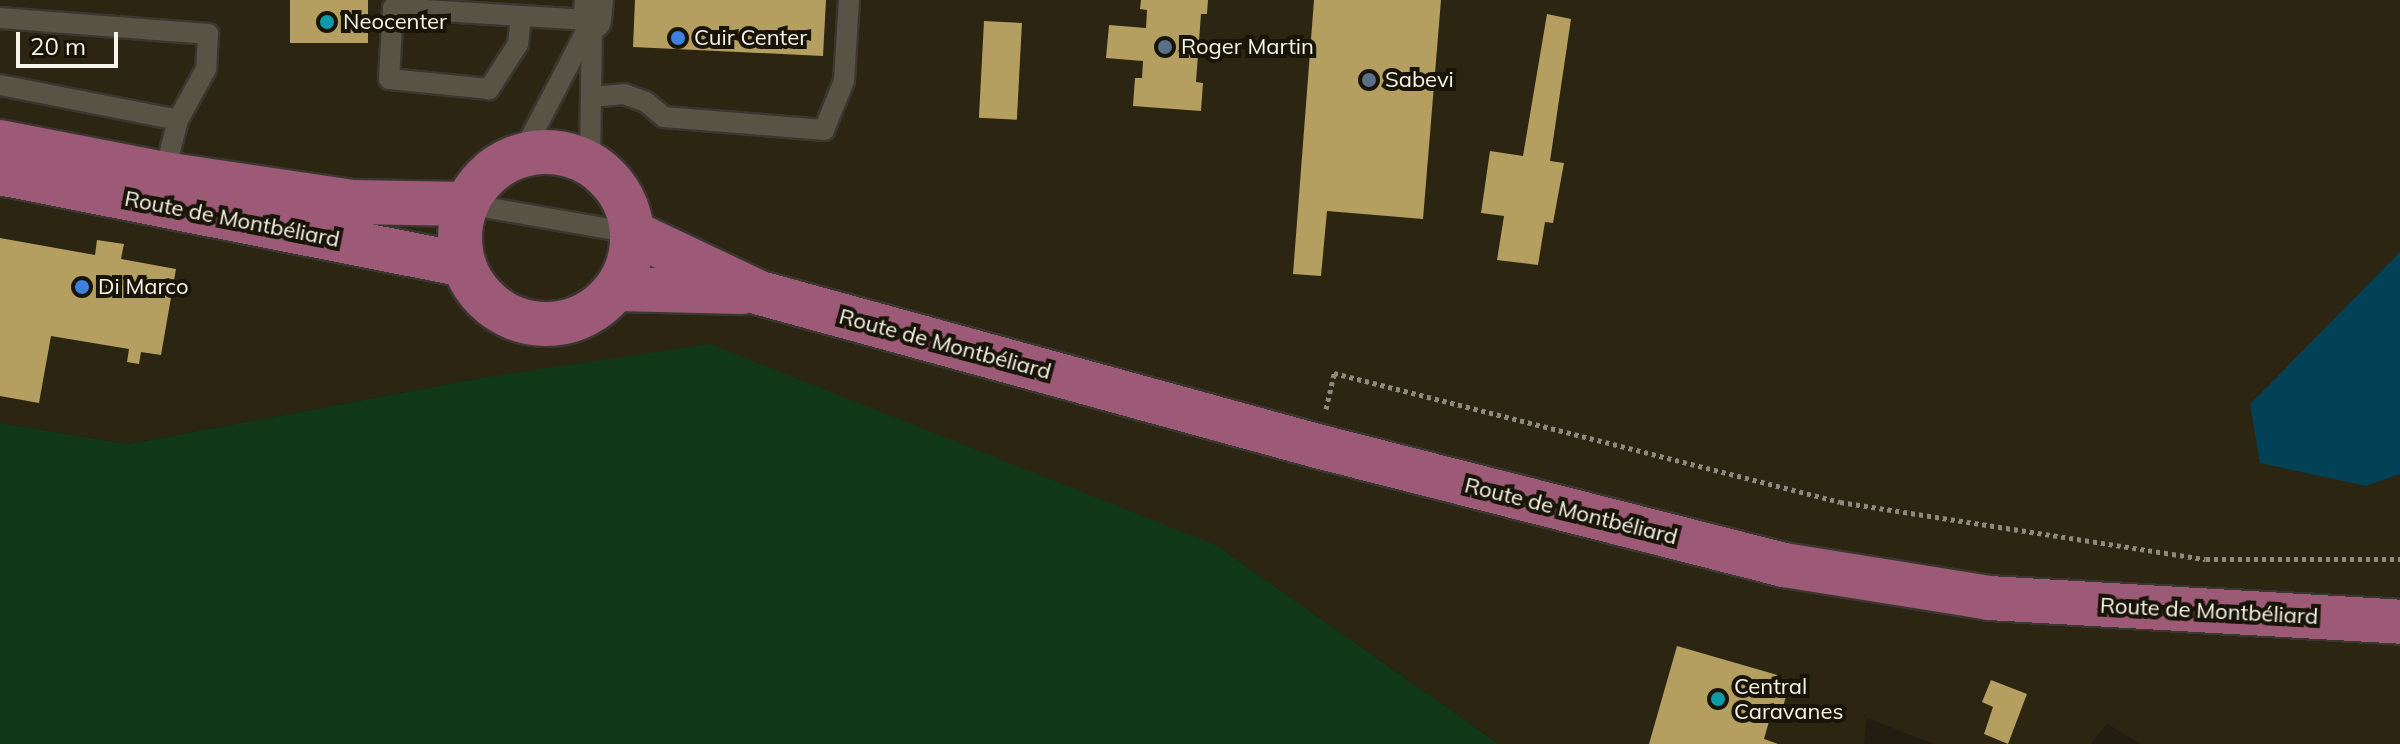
<!DOCTYPE html>
<meta charset="utf-8">
<style>
body{margin:0}
#map{position:relative;width:2400px;height:744px;overflow:hidden;background:#221d10;font-family:Mulish,sans-serif}
div>[style]{position:absolute}
.built>*{inset:0;background:#2c2511}
.green>*{inset:0;background:#0f3718}
.water>*{inset:0;background:#034157}
.building>*{inset:0;background:#b49f61;transform-origin:0 0}
.path>*{height:5px;margin-top:-2.5px;transform-origin:0;background:repeating-linear-gradient(90deg,#8d897e 0 4px,transparent 0 8px)}
.roads{filter:drop-shadow(2px 0 #3a3630) drop-shadow(-2px 0 #3a3630) drop-shadow(0 2px #3a3630) drop-shadow(0 -2px #3a3630)}
.lane>*{height:20px;margin:-10px;padding:0 10px;transform-origin:10px;border-radius:10px;background:#585344}
.street>*{height:38px;margin:-19px;padding:0 19px;transform-origin:19px;border-radius:19px;background:#585344}
.primary>*{height:44px;margin:-22px;padding:0 22px;transform-origin:22px;border-radius:22px;background:#9c5a76}
.primary>.ring{margin:-22px;padding:0;box-sizing:content-box;background:none;border:44px solid #9c5a76;border-radius:50%}
.dots>*{width:22px;height:22px;translate:-50% -50%;box-sizing:border-box;border:4px solid #181407;border-radius:50%}
span{translate:-50% -50%;white-space:nowrap;text-align:center;line-height:1.15;-webkit-text-stroke:8px #181407;paint-order:stroke}
.poi-label{font-size:22px;color:#f6f3ea}
.left{translate:0 -50%;text-align:left}
.street-label{font-size:22px;color:#f6f3ea}
.scale{position:absolute;left:16px;top:32px;width:102px;height:36px;box-sizing:border-box;border:4px solid #f6f3ea;border-top:0;padding-left:10px;font-size:24px;line-height:28px;white-space:nowrap;color:#f6f3ea;-webkit-text-stroke:6px #181407;paint-order:stroke}
</style>
<div id="map">
<div class="built">
<div style="clip-path:polygon(0 0,2400px 0,2400px 744px,2141px 744px,2107px 724px,2091px 744px,1934px 744px,1867px 718px,1864px 744px,1499px 744px,1216px 545px,480px 378px,128px 444px,0 423px)"></div>
</div>
<div class="green">
<div style="clip-path:polygon(710px 344px,1216px 545px,1499px 744px,0 744px,0 423px,128px 444px,480px 378px)"></div>
</div>
<div class="water">
<div style="clip-path:polygon(2400px 252px,2400px 474px,2366px 486px,2260px 463px,2250px 404px)"></div>
</div>
<div class="building">
<div style="left:290px;top:0;width:78px;height:43px"></div>
<div style="clip-path:polygon(635px 0,826px 0,823px 56px,633px 47px)"></div>
<div style="clip-path:polygon(1141px 0,1208px 0,1207px 14px,1201px 14px,1196px 82px,1203px 83px,1201px 111px,1133px 106px,1135px 78px,1142px 78px,1143px 61px,1106px 58px,1109px 25px,1146px 28px,1147px 10px,1140px 9px)"></div>
<div style="clip-path:polygon(1314px 0,1441px 0,1423px 219px,1327px 211px,1321px 276px,1293px 274px)"></div>
<div style="clip-path:polygon(1547px 14px,1571px 19px,1550px 161px,1564px 163px,1553px 223px,1545px 222px,1538px 265px,1497px 260px,1504px 216px,1481px 213px,1490px 151px,1523px 156px)"></div>
<div style="left:984px;top:21px;width:38px;height:97px;rotate:3deg"></div>
<div style="clip-path:polygon(0 238px,95px 255px,97px 240px,124px 244px,121px 259px,176px 269px,161px 355px,141px 352px,139px 364px,127px 362px,129px 349px,51px 336px,39px 403px,0 396px)"></div>
<div style="clip-path:polygon(1677px 646px,1781px 676px,1777px 694px,1786px 696px,1783px 707px,1774px 704px,1764px 739px,1778px 744px,1649px 744px)"></div>
<div style="clip-path:polygon(1991px 680px,2027px 694px,2008px 744px,1984px 734px,1993px 707px,1982px 702px)"></div>
</div>
<div class="path">
<div style="left:1326px;top:409px;width:37px;rotate:-77deg"></div>
<div style="left:1334px;top:373px;width:522px;rotate:14.3deg"></div>
<div style="left:1840px;top:502px;width:370px;rotate:8.9deg"></div>
<div style="left:2206px;top:559px;width:194px"></div>
</div>
<div class="roads">
<div class="lane">
<div style="left:521px;top:16px;width:28px;rotate:96deg"></div>
<div style="left:518px;top:44px;width:54px;rotate:122.8deg"></div>
<div style="left:489px;top:89px;width:100px;rotate:-174.3deg"></div>
<div style="left:389px;top:79px;width:71px;rotate:-86.8deg"></div>
<div style="left:393px;top:8px;width:199px;rotate:3.5deg"></div>
<div style="left:0;top:18px;width:209px;rotate:4.4deg"></div>
<div style="left:208px;top:34px;width:35px;rotate:93deg"></div>
<div style="left:206px;top:69px;width:58px;rotate:118.8deg"></div>
<div style="left:178px;top:120px;width:56px;rotate:104.5deg"></div>
<div style="left:0;top:85px;width:181px;rotate:11.1deg"></div>
<div style="left:591px;top:97px;width:33px;rotate:-5deg"></div>
<div style="left:624px;top:94px;width:23px;rotate:20deg"></div>
<div style="left:646px;top:102px;width:23px;rotate:40deg"></div>
<div style="left:664px;top:117px;width:161px;rotate:4.6deg"></div>
<div style="left:824px;top:130px;width:53px;rotate:-67.8deg"></div>
<div style="left:844px;top:81px;width:81px;rotate:-86.5deg"></div>
<div style="left:522px;top:154px;width:151px;rotate:-62.4deg"></div>
<div style="left:590px;top:162px;width:136px;rotate:-89.2deg"></div>
<div style="left:467px;top:204px;width:169px;rotate:9.9deg"></div>
</div>
<div class="street">
<div style="left:592px;top:20px;width:20px;rotate:-84deg"></div>
</div>
<div class="primary">
<div style="left:0;top:142px;width:167px;rotate:11deg"></div>
<div style="left:164px;top:174px;width:191px;rotate:8.4deg"></div>
<div style="left:353px;top:202px;width:114px;rotate:1deg"></div>
<div class="ring" style="left:460px;top:152px;width:128px;height:128px"></div>
<div style="left:0;top:173px;width:472px;rotate:11.2deg"></div>
<div style="left:633px;top:233px;width:140px;rotate:25.3deg"></div>
<div style="left:760px;top:293px;width:578px;rotate:15.36deg"></div>
<div style="left:1317px;top:446px;width:482px;rotate:14.3deg"></div>
<div style="left:1784px;top:565px;width:208px;rotate:9.1deg"></div>
<div style="left:1989px;top:598px;width:412px;rotate:3.3deg"></div>
<div style="left:617px;top:289px;width:125px;rotate:1.4deg"></div>
</div>
</div>
<div class="dots">
<div style="left:327px;top:22px;background:#0f9aa8"></div>
<div style="left:678px;top:38px;background:#3f7fe0"></div>
<div style="left:1165px;top:47px;background:#5c6f8a"></div>
<div style="left:1369px;top:80px;background:#5c6f8a"></div>
<div style="left:82px;top:287px;background:#3f7fe0"></div>
<div style="left:1718px;top:699px;background:#0f9aa8"></div>
</div>
<div class="poi-label">
<span class="left" style="left:343px;top:22px">Neocenter</span>
<span class="left" style="left:694px;top:38px">Cuir Center</span>
<span class="left" style="left:1181px;top:47px">Roger Martin</span>
<span class="left" style="left:1385px;top:80px">Sabevi</span>
<span class="left" style="left:98px;top:287px">Di Marco</span>
<span class="left" style="left:1734px;top:699px">Central<br>Caravanes</span>
</div>
<div class="street-label">
<span style="left:232px;top:219px;rotate:11deg">Route de Montbéliard</span>
<span style="left:945px;top:344px;rotate:15deg">Route de Montbéliard</span>
<span style="left:1571px;top:511px;rotate:14deg">Route de Montbéliard</span>
<span style="left:2209px;top:611px;rotate:3deg">Route de Montbéliard</span>
</div>
<div class="scale">20 m</div>
</div>
